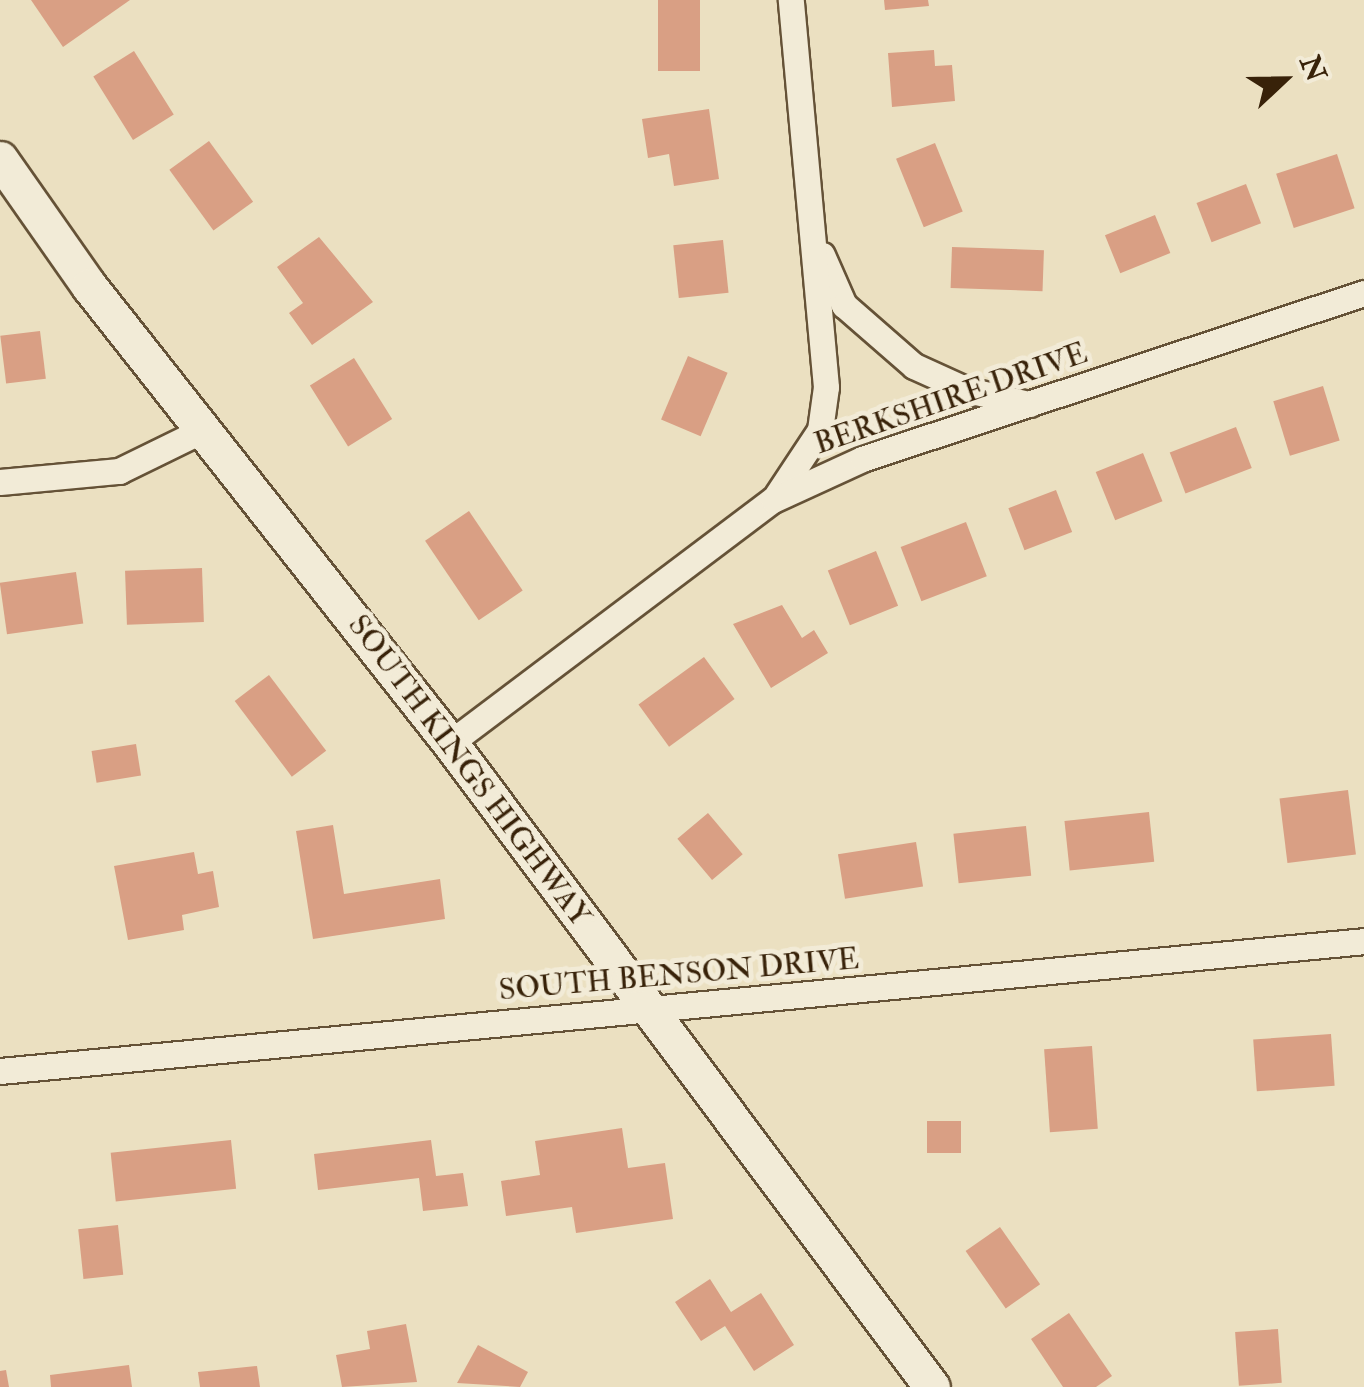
<!DOCTYPE html>
<style>
body{margin:0}
#map{position:relative;width:1364px;height:1387px;overflow:hidden;background:#ebe0c1;font-family:"IM FELL Double Pica",serif}
div>[style]{position:absolute}
.building>*{inset:0;background:#d99f84;transform-origin:0 0}
.roads{filter:drop-shadow(2px 0 #655237) drop-shadow(-2px 0 #655237) drop-shadow(0 2px #655237) drop-shadow(0 -2px #655237)}
.street>*{height:25px;margin:-12.5px;padding:0 12.5px;transform-origin:12.5px;border-radius:12.5px;background:#f2ebd7}
.secondary>*{height:35px;margin:-17.5px;padding:0 17.5px;transform-origin:17.5px;border-radius:17.5px;background:#f2ebd7}
span{translate:-50% -50%;white-space:nowrap;text-align:center;line-height:1.15;-webkit-text-stroke:10px #f2ebd7;paint-order:stroke}
.street-label{font-size:30px;color:#382209}
.north{position:absolute;left:1234px;top:30px;width:100px;height:100px;-webkit-text-stroke:8px #f2ebd7;paint-order:stroke;rotate:68deg;font-size:28px;font-weight:700;line-height:40px;text-align:center;color:#382209}
.north::after{content:'';display:block;margin:auto;width:35px;height:45px;background:#382209;clip-path:polygon(50% 0,100% 100%,50% 72%,0 100%)}
</style>
<div id="map">
<div class="building">
<div style="clip-path:polygon(31px 0,130px 0,63px 47px)"></div>
<div style="left:658px;top:0;width:42px;height:71px"></div>
<div style="clip-path:polygon(884px 0,928px 0,929px 6px,885px 10px)"></div>
<div style="clip-path:polygon(934px 50px,935px 66px,952px 65px,955px 101px,892px 107px,888px 53px)"></div>
<div style="left:134px;top:51px;width:75px;height:48px;rotate:58deg"></div>
<div style="clip-path:polygon(709px 109px,719px 179px,674px 186px,669px 154px,648px 158px,642px 119px)"></div>
<div style="left:209px;top:141px;width:75px;height:49px;rotate:54deg"></div>
<div style="left:935px;top:143px;width:74px;height:42px;rotate:68deg"></div>
<div style="left:1337px;top:154px;width:57px;height:64px;rotate:72deg"></div>
<div style="left:1246px;top:184px;width:42px;height:53px;rotate:69deg"></div>
<div style="left:1155px;top:215px;width:41px;height:54px;rotate:68deg"></div>
<div style="clip-path:polygon(319px 237px,373px 302px,312px 345px,289px 313px,303px 303px,277px 267px)"></div>
<div style="left:723px;top:240px;width:53px;height:50px;rotate:84deg"></div>
<div style="left:952px;top:247px;width:92px;height:41px;rotate:2deg"></div>
<div style="left:40px;top:331px;width:48px;height:40px;rotate:83deg"></div>
<div style="left:688px;top:356px;width:43px;height:69px;rotate:23deg"></div>
<div style="left:354px;top:358px;width:72px;height:52px;rotate:58deg"></div>
<div style="left:1323px;top:386px;width:57px;height:52px;rotate:73deg"></div>
<div style="left:1236px;top:427px;width:44px;height:71px;rotate:69deg"></div>
<div style="left:1143px;top:453px;width:52px;height:51px;rotate:68deg"></div>
<div style="left:1056px;top:490px;width:45px;height:51px;rotate:69deg"></div>
<div style="left:469px;top:511px;width:96px;height:53px;rotate:56deg"></div>
<div style="left:966px;top:522px;width:58px;height:70px;rotate:69deg"></div>
<div style="left:876px;top:551px;width:59px;height:52px;rotate:68deg"></div>
<div style="left:202px;top:568px;width:54px;height:77px;rotate:88deg"></div>
<div style="left:76px;top:572px;width:52px;height:77px;rotate:82deg"></div>
<div style="clip-path:polygon(782px 605px,802px 638px,814px 630px,828px 653px,771px 688px,733px 624px)"></div>
<div style="left:704px;top:657px;width:52px;height:81px;rotate:54deg"></div>
<div style="left:269px;top:675px;width:95px;height:43px;rotate:53deg"></div>
<div style="left:136px;top:744px;width:32px;height:45px;rotate:81deg"></div>
<div style="left:1348px;top:790px;width:65px;height:69px;rotate:83deg"></div>
<div style="left:1149px;top:812px;width:50px;height:85px;rotate:84deg"></div>
<div style="left:708px;top:813px;width:54px;height:40px;rotate:50deg"></div>
<div style="clip-path:polygon(333px 825px,344px 894px,440px 879px,445px 919px,313px 939px,296px 831px)"></div>
<div style="left:1026px;top:826px;width:50px;height:73px;rotate:84deg"></div>
<div style="left:916px;top:842px;width:45px;height:79px;rotate:81deg"></div>
<div style="clip-path:polygon(194px 852px,198px 874px,213px 871px,219px 907px,182px 915px,184px 930px,128px 940px,114px 866px)"></div>
<div style="left:1331px;top:1034px;width:52px;height:78px;rotate:86deg"></div>
<div style="left:1092px;top:1046px;width:83px;height:48px;rotate:86deg"></div>
<div style="left:927px;top:1121px;width:34px;height:32px"></div>
<div style="clip-path:polygon(622px 1128px,628px 1168px,665px 1163px,673px 1219px,576px 1233px,572px 1207px,506px 1216px,501px 1181px,540px 1175px,535px 1141px)"></div>
<div style="left:231px;top:1140px;width:49px;height:121px;rotate:84deg"></div>
<div style="clip-path:polygon(431px 1140px,436px 1176px,463px 1173px,468px 1206px,423px 1211px,419px 1178px,318px 1190px,314px 1154px)"></div>
<div style="left:118px;top:1225px;width:50px;height:40px;rotate:84deg"></div>
<div style="left:1000px;top:1227px;width:70px;height:42px;rotate:55deg"></div>
<div style="clip-path:polygon(710px 1279px,731px 1312px,761px 1293px,794px 1345px,754px 1371px,725px 1326px,701px 1341px,675px 1302px)"></div>
<div style="clip-path:polygon(1069px 1313px,1112px 1376px,1096px 1387px,1063px 1387px,1031px 1339px)"></div>
<div style="clip-path:polygon(406px 1324px,417px 1382px,342px 1387px,336px 1355px,370px 1349px,367px 1331px)"></div>
<div style="left:1278px;top:1329px;width:54px;height:43px;rotate:86deg"></div>
<div style="clip-path:polygon(478px 1345px,528px 1372px,520px 1387px,457px 1383px)"></div>
<div style="clip-path:polygon(129px 1365px,132px 1387px,51px 1387px,50px 1375px)"></div>
<div style="clip-path:polygon(257px 1366px,260px 1387px,200px 1387px,198px 1372px)"></div>
<div style="clip-path:polygon(6px 1370px,9px 1387px,0 1387px,0 1371px)"></div>
</div>
<div class="roads">
<div class="street">
<div style="left:822px;top:255px;width:55px;rotate:66.3deg"></div>
<div style="left:844px;top:305px;width:93px;rotate:41.1deg"></div>
<div style="left:914px;top:366px;width:58px;rotate:24.4deg"></div>
<div style="left:967px;top:390px;width:64px;rotate:12.7deg"></div>
<div style="left:0;top:482px;width:120px;rotate:-5.3deg"></div>
<div style="left:119px;top:471px;width:91px;rotate:-26deg"></div>
<div style="left:777px;top:495px;width:78px;rotate:-56.5deg"></div>
<div style="left:820px;top:430px;width:43px;rotate:-82.1deg"></div>
<div style="left:826px;top:387px;width:389px;rotate:-95.2deg"></div>
<div style="left:450px;top:743px;width:404px;rotate:-37deg"></div>
<div style="left:773px;top:500px;width:98px;rotate:-24.7deg"></div>
<div style="left:862px;top:459px;width:529px;rotate:-18.3deg"></div>
<div style="left:0;top:1071px;width:1370px;rotate:-5.44deg"></div>
</div>
<div class="secondary">
<div style="left:0;top:159px;width:155px;rotate:55deg"></div>
<div style="left:89px;top:286px;width:582px;rotate:51.69deg"></div>
<div style="left:450px;top:743px;width:804px;rotate:53.19deg"></div>
</div>
</div>
<div class="street-label">
<span style="left:951px;top:399px;rotate:-19deg">BERKSHIRE DRIVE</span>
<span style="left:469px;top:771px;rotate:53deg">SOUTH KINGS HIGHWAY</span>
<span style="left:679px;top:975px;rotate:-5deg">SOUTH BENSON DRIVE</span>
</div>
<div class="north">N</div>
</div>
